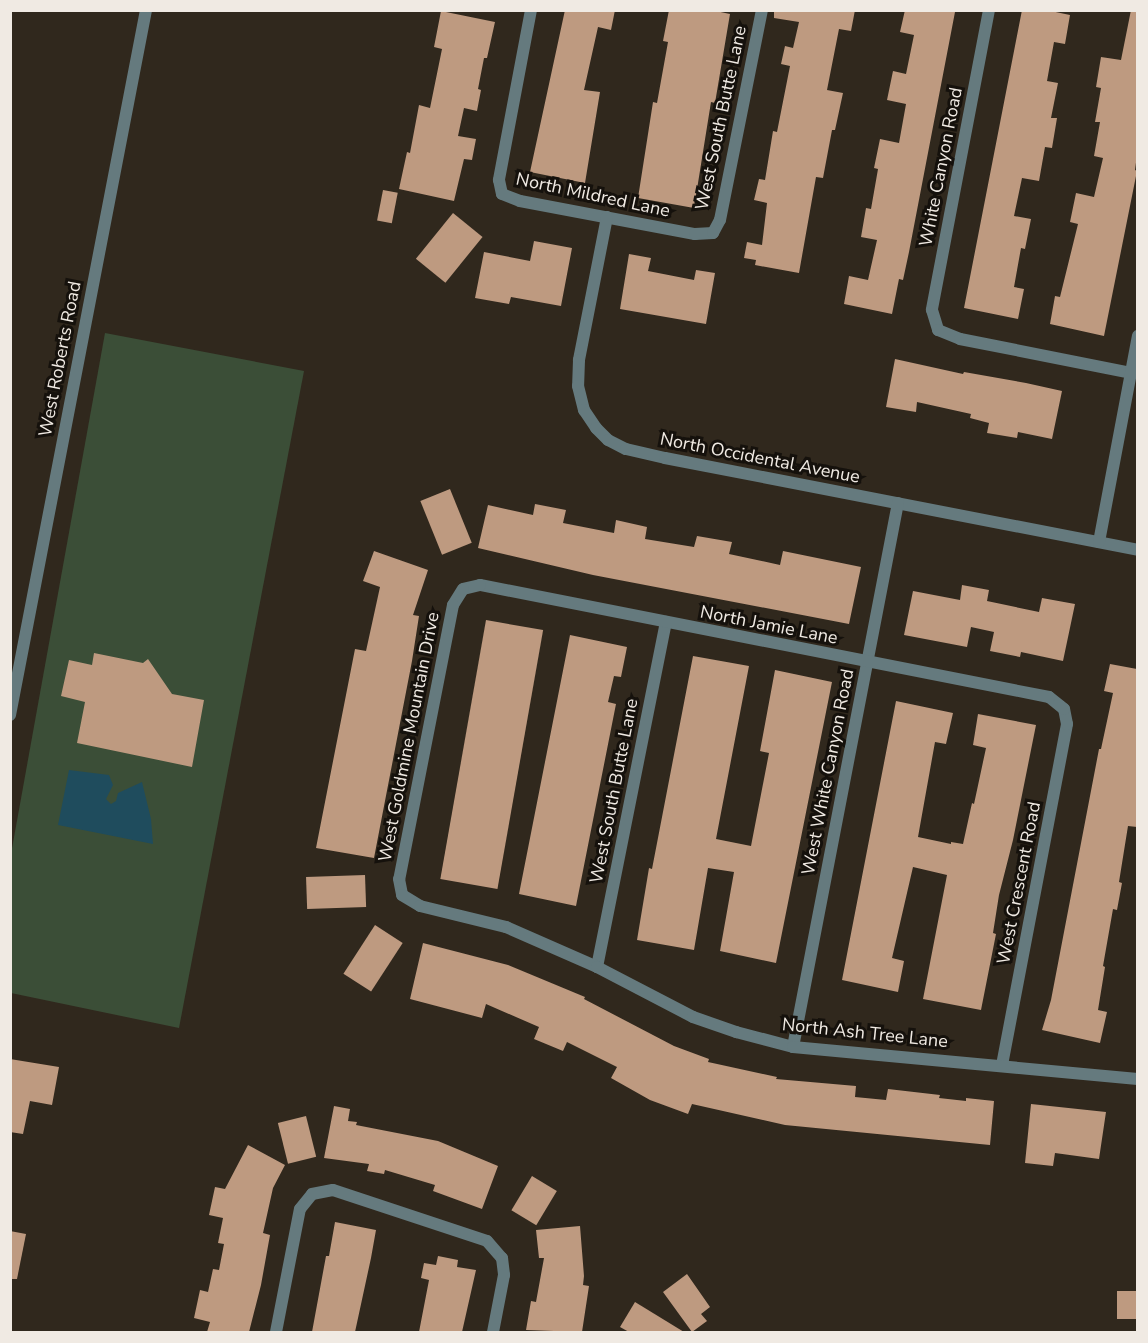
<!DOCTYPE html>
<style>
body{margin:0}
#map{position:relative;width:1148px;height:1343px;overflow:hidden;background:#30281d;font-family:"Nunito Sans",sans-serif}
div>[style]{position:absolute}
.green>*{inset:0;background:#3b4e37}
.water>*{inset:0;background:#1f4c5d}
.building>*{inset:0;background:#be9a80;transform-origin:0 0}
.street>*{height:12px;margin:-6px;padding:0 6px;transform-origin:6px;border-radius:6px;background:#657a7e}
span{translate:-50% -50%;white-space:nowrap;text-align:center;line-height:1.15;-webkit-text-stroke:6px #15110c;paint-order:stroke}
.street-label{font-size:18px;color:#f0eae3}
.frame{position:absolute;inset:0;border:12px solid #f0eae3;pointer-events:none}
</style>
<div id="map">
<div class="green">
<div style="clip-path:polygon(105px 333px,304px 371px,179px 1028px,11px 993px,11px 854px)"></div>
</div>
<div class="water">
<div style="clip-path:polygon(69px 770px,109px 775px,113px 785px,106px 799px,111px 804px,116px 801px,118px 793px,142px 782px,151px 819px,153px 844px,58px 825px)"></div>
</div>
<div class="building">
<div style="clip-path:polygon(565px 10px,615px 10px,611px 30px,598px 27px,584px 90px,600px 92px,585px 183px,530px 172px)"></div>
<div style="clip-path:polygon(669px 10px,711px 10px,730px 14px,715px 103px,711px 102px,694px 208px,638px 198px,653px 102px,657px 103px,668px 42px,663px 41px)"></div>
<div style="clip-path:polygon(774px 10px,855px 10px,851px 31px,839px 29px,827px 90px,843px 93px,835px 130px,832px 130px,823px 178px,816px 177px,799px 273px,755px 265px,756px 260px,744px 258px,747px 242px,762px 245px,767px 203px,754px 200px,759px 179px,765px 180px,773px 131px,777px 132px,790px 66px,781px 64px,785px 46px,793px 48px,799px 22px,774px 18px)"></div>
<div style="clip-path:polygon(905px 10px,955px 12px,909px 252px,903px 280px,899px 279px,892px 314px,844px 304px,849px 276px,868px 280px,877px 240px,861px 237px,866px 208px,871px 209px,878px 169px,874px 168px,880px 139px,899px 143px,906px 104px,887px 100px,893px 71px,906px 74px,914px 35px,900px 32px)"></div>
<div style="clip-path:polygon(1022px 10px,1046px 10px,1070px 15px,1065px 44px,1054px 42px,1047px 81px,1058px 83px,1051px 118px,1057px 118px,1052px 148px,1045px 147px,1039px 181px,1022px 178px,1014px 216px,1031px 219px,1025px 249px,1021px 248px,1014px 287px,1024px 289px,1018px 319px,964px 308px)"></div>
<div style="clip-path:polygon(1131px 10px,1137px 10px,1137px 155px,1135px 170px,1137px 171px,1104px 336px,1050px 324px,1055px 296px,1060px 297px,1078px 224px,1070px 222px,1076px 193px,1094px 197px,1103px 158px,1094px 156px,1100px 122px,1095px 122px,1101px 88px,1096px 87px,1101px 57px,1121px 60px)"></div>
<div style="clip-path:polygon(441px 11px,495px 22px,487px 58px,484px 58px,478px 89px,481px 90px,477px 111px,464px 108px,458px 136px,476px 139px,472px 160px,464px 159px,454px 201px,399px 189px,407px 152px,410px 153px,419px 105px,430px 108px,442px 49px,434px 47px)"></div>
<div style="left:383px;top:190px;width:15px;height:31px;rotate:11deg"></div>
<div style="left:453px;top:213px;width:38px;height:59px;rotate:39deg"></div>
<div style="clip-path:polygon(534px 241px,572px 248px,561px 306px,511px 297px,509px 304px,475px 298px,484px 252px,530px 261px)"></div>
<div style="clip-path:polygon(629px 254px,651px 258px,648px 271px,694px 280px,696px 270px,715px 273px,706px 324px,620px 309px)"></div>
<div style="clip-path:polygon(895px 359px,963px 374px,964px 372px,1026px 383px,1062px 391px,1052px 439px,1018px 432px,1017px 438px,987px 433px,989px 423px,970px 418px,971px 414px,917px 402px,916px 412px,886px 407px)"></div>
<div style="left:450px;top:489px;width:58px;height:32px;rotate:68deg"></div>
<div style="clip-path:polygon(535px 504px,566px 510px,563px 523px,614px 533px,616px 520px,647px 527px,645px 539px,694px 547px,697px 536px,732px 542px,729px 554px,780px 565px,783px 551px,861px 567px,849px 624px,593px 575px,478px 548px,488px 505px,533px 515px)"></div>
<div style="clip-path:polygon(374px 551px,428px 570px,413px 615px,419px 616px,412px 661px,374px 858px,316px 848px,355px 649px,366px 651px,380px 587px,363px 581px)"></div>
<div style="clip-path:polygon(962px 585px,989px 590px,987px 601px,1039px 612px,1042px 598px,1075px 604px,1063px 661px,1021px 652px,1020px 657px,990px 651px,994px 632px,971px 627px,967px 647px,904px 635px,913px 591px,960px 600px)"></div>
<div style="left:486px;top:620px;width:58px;height:263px;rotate:10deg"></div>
<div style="clip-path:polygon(570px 635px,627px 647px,621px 677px,614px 676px,608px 702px,616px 704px,576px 906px,519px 894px)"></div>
<div style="clip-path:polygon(94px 653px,143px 663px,148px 659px,172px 694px,204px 700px,192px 767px,77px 743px,85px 702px,61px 696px,69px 660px,92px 665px)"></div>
<div style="clip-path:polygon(693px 656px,749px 666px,716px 839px,751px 846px,769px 753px,760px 751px,775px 670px,832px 682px,776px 963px,720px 951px,734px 872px,708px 868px,694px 950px,637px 940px,649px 868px,652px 869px)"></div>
<div style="clip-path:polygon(1110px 664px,1137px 669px,1137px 827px,1128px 826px,1119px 882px,1122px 883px,1117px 910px,1113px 909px,1103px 966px,1105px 967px,1098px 1010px,1107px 1012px,1100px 1043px,1042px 1030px,1051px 1000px,1099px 749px,1101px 749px,1113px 693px,1104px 691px)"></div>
<div style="clip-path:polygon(896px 701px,953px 713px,946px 744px,935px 742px,918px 837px,951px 844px,951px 842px,963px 844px,972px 803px,974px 804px,986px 748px,973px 745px,978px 714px,1036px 725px,1013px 840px,999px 895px,993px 933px,996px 934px,981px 1010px,923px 999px,947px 875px,913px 867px,892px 958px,904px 961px,898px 992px,842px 980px)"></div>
<div style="left:365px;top:875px;width:32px;height:59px;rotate:88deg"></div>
<div style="left:375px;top:925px;width:33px;height:58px;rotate:33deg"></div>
<div style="clip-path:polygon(423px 943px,508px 965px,585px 997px,584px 999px,674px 1046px,709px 1059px,708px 1062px,777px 1077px,776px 1079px,856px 1086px,855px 1097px,886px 1100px,888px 1089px,940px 1095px,939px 1098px,966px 1101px,966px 1098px,994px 1101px,990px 1145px,785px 1125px,692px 1104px,688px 1114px,650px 1100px,611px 1078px,617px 1067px,567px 1042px,563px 1051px,534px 1039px,539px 1027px,486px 1004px,482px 1018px,410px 999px)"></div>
<div style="clip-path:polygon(10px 1059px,59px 1067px,52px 1105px,30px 1101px,23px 1134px,10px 1132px)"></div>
<div style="clip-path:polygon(1031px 1104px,1106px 1112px,1099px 1159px,1055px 1153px,1053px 1166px,1025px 1163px)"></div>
<div style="clip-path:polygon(334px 1106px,350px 1109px,348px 1121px,357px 1122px,356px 1125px,438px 1141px,498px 1166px,482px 1209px,433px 1191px,435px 1185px,385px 1170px,384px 1174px,367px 1171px,369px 1164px,324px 1158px)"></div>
<div style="left:306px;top:1116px;width:42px;height:29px;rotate:76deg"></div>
<div style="clip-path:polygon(248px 1145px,285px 1165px,273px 1188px,263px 1233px,270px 1235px,261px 1285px,249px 1332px,207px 1332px,210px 1322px,194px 1318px,200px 1290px,208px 1292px,213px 1269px,219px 1270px,224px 1244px,218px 1243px,223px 1218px,209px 1215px,215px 1187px,225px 1189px)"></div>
<div style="left:532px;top:1176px;width:29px;height:40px;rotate:31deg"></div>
<div style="clip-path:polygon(335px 1222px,376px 1230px,371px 1258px,355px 1332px,312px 1332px,326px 1256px,329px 1256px)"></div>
<div style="clip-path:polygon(580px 1226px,584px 1276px,583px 1285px,589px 1286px,582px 1332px,526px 1330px,531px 1301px,536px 1302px,544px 1258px,539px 1258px,536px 1230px)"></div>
<div style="clip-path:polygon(10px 1231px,26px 1234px,17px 1279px,10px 1279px)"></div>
<div style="clip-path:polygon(438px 1256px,458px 1260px,457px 1267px,476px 1270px,462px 1332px,419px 1332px,429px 1280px,421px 1278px,424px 1263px,436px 1265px)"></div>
<div style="clip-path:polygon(687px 1274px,710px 1307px,701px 1314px,707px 1321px,692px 1332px,663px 1292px)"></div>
<div style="left:1137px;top:1291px;width:28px;height:20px;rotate:90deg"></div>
<div style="clip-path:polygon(635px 1302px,684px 1332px,629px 1332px,620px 1327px)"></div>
</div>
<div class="street">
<div style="left:531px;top:10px;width:173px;rotate:100.7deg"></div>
<div style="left:499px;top:180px;width:14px;rotate:78deg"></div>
<div style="left:502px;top:194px;width:19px;rotate:21deg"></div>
<div style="left:520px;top:201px;width:178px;rotate:10.7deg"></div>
<div style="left:695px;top:234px;width:18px;rotate:-3deg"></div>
<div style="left:713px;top:233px;width:15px;rotate:-62deg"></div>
<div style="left:720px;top:220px;width:214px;rotate:-78.7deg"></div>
<div style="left:989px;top:10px;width:305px;rotate:100.8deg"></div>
<div style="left:932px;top:310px;width:21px;rotate:73deg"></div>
<div style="left:938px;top:330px;width:24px;rotate:22deg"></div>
<div style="left:960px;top:339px;width:174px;rotate:11.2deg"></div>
<div style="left:607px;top:217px;width:146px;rotate:101.1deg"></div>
<div style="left:579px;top:360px;width:26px;rotate:92deg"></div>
<div style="left:578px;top:386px;width:25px;rotate:76deg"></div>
<div style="left:584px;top:410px;width:22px;rotate:56deg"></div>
<div style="left:596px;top:428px;width:17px;rotate:45deg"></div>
<div style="left:608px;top:440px;width:20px;rotate:27deg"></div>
<div style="left:626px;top:449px;width:40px;rotate:13deg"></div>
<div style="left:665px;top:458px;width:482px;rotate:11deg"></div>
<div style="left:1099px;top:542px;width:210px;rotate:-79.3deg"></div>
<div style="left:10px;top:715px;width:718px;rotate:-79.08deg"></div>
<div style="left:597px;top:967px;width:352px;rotate:-78.7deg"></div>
<div style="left:793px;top:1047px;width:554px;rotate:-79.08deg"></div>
<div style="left:1002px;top:1065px;width:347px;rotate:-79.2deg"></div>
<div style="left:1067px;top:724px;width:15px;rotate:-101deg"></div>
<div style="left:1064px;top:709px;width:19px;rotate:-141deg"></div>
<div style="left:1049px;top:697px;width:580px;rotate:-168.86deg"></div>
<div style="left:480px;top:585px;width:17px;rotate:167deg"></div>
<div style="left:463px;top:589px;width:19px;rotate:122deg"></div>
<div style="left:453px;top:605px;width:279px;rotate:101.1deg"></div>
<div style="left:399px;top:879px;width:16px;rotate:79deg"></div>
<div style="left:402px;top:895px;width:21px;rotate:31deg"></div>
<div style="left:420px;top:906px;width:89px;rotate:13.7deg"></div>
<div style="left:506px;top:927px;width:99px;rotate:23.7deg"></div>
<div style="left:597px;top:967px;width:108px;rotate:27.5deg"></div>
<div style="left:693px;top:1017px;width:46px;rotate:19.2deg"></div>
<div style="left:736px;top:1032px;width:59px;rotate:14.7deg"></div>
<div style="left:793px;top:1047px;width:346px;rotate:5.3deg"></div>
<div style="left:276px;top:1332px;width:125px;rotate:-79deg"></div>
<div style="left:300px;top:1209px;width:19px;rotate:-51deg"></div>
<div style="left:312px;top:1194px;width:21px;rotate:-11deg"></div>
<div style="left:333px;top:1190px;width:162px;rotate:18.3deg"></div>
<div style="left:487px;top:1241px;width:23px;rotate:49deg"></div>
<div style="left:502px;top:1258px;width:17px;rotate:83deg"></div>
<div style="left:504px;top:1275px;width:58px;rotate:100.9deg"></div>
</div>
<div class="street-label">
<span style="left:721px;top:118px;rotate:-78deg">West South Butte Lane</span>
<span style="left:941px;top:167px;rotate:-79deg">White Canyon Road</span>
<span style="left:593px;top:195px;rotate:12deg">North Mildred Lane</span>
<span style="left:60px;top:359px;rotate:-79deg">West Roberts Road</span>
<span style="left:760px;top:458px;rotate:11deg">North Occidental Avenue</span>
<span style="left:769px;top:625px;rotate:11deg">North Jamie Lane</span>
<span style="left:409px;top:737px;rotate:-79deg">West Goldmine Mountain Drive</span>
<span style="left:828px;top:772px;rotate:-79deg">West White Canyon Road</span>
<span style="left:614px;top:791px;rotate:-79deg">West South Butte Lane</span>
<span style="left:1019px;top:883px;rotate:-79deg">West Crescent Road</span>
<span style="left:865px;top:1033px;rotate:6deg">North Ash Tree Lane</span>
</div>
<div class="frame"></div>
</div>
